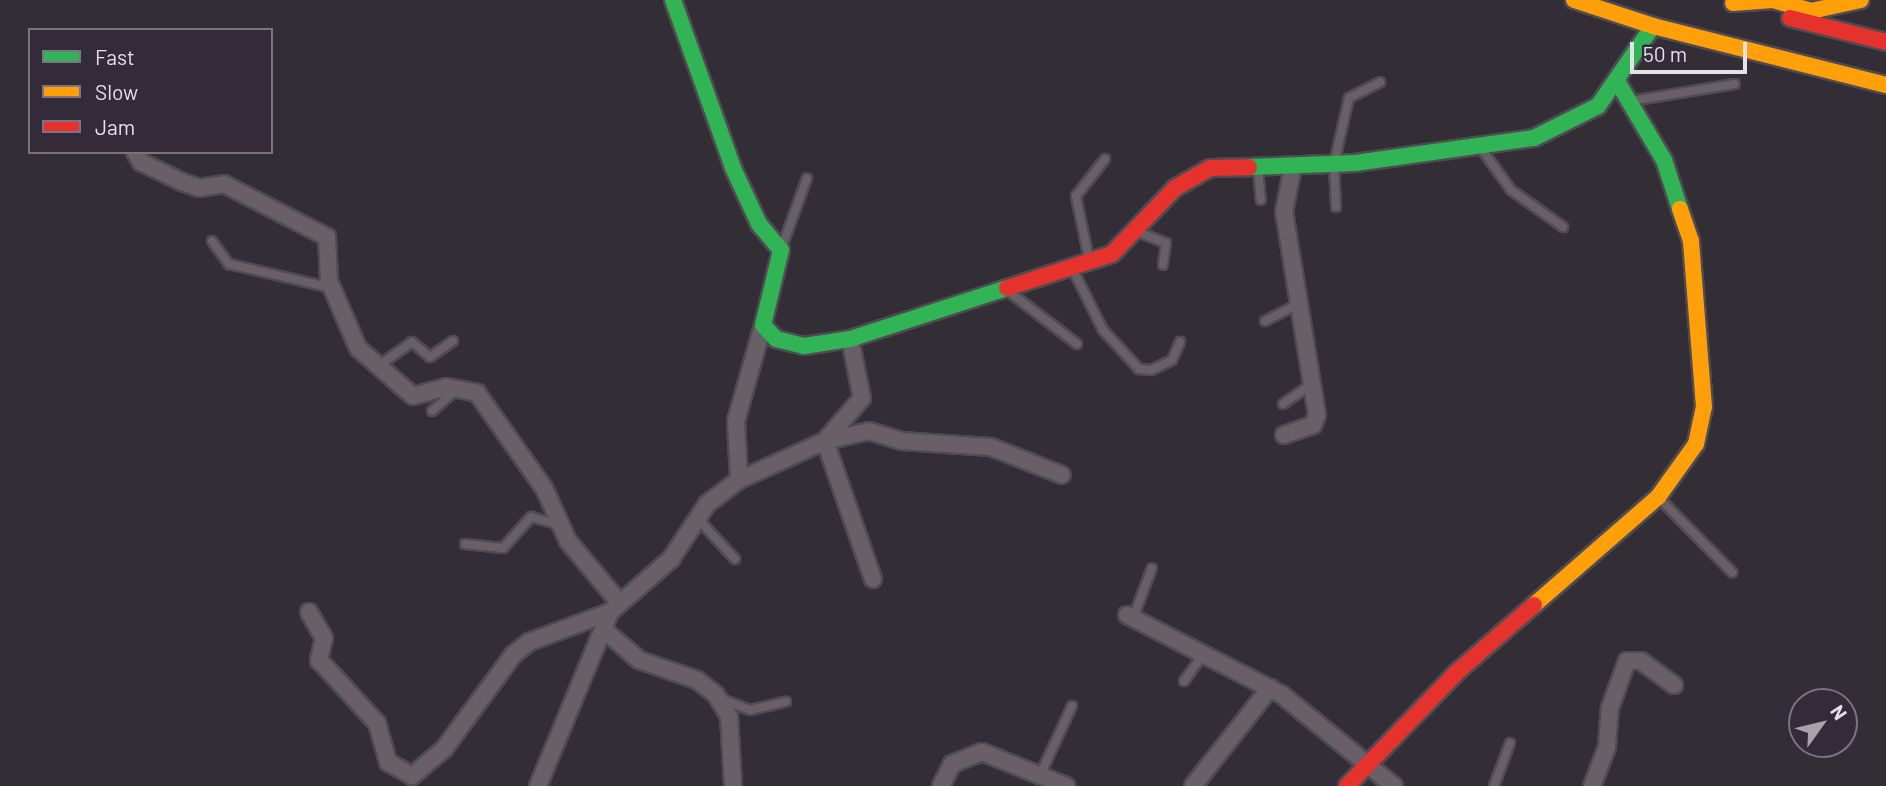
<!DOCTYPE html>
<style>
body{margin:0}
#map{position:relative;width:1886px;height:786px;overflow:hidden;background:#332e36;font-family:Barlow,sans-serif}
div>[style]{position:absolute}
.roads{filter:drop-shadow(2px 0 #4f4b52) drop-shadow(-2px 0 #4f4b52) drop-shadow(0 2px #4f4b52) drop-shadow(0 -2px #4f4b52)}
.lane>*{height:8px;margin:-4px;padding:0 4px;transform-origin:4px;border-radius:4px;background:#686066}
.street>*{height:16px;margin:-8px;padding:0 8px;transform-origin:8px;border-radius:8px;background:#686066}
.fast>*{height:16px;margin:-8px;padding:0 8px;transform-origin:8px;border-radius:8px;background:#30b455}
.slow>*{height:16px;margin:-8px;padding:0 8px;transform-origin:8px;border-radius:8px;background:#ff9f0a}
.jam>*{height:16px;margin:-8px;padding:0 8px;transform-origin:8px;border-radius:8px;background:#e5322d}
span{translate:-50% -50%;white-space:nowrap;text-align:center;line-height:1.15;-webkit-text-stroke:7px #332b3a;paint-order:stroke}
.legend{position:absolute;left:28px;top:28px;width:245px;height:126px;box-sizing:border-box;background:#332b3a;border:2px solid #7a7481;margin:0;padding:9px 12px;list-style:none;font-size:21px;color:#e5e1eb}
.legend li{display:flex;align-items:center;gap:14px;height:35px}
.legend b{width:35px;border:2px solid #7a7481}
.north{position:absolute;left:1788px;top:688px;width:70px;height:70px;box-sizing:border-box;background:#332b3a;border:2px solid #7a7481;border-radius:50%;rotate:56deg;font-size:19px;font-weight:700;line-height:28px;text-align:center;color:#e5e1eb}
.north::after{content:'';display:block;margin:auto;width:24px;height:32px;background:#a7a2ac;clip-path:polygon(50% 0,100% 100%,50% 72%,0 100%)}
.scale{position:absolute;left:1630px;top:42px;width:117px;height:32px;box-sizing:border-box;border:4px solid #e5e1eb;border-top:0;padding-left:9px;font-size:21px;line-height:24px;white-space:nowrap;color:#e5e1eb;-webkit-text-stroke:5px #332b3a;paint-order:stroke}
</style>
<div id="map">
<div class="roads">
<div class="lane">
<div style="left:1631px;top:101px;width:105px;rotate:-9.3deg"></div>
<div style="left:1480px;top:147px;width:53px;rotate:54.2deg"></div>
<div style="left:1511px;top:190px;width:64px;rotate:35.4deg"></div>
<div style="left:1258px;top:168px;width:32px;rotate:85deg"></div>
<div style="left:1336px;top:207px;width:43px;rotate:-92.7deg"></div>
<div style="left:1334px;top:164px;width:68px;rotate:-77.2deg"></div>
<div style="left:1349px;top:98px;width:35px;rotate:-27deg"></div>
<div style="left:1136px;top:231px;width:32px;rotate:22deg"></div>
<div style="left:1166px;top:243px;width:22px;rotate:98deg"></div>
<div style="left:212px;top:241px;width:29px;rotate:54deg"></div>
<div style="left:229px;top:264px;width:105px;rotate:13.2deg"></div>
<div style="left:782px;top:247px;width:73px;rotate:-70.1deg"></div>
<div style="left:1089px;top:259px;width:64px;rotate:-101.7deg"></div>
<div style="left:1076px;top:196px;width:47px;rotate:-51.9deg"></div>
<div style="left:1072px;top:268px;width:69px;rotate:63.4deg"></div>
<div style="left:1103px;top:330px;width:53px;rotate:47.3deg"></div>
<div style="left:1139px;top:369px;width:12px;rotate:5deg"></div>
<div style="left:1151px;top:370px;width:23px;rotate:-25deg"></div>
<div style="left:1172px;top:360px;width:20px;rotate:-66deg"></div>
<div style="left:1008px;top:291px;width:87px;rotate:37.5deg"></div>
<div style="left:1265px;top:321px;width:38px;rotate:-27deg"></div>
<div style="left:377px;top:367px;width:43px;rotate:-35.5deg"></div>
<div style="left:412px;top:342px;width:23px;rotate:40deg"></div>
<div style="left:430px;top:357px;width:28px;rotate:-35deg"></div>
<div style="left:1283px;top:404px;width:35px;rotate:-35deg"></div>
<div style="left:432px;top:411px;width:33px;rotate:-41deg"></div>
<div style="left:1660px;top:499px;width:103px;rotate:45.4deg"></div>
<div style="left:697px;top:518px;width:56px;rotate:47.2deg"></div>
<div style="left:465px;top:544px;width:38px;rotate:6deg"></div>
<div style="left:503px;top:548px;width:42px;rotate:-47.9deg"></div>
<div style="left:531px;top:517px;width:27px;rotate:15deg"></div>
<div style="left:1133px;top:618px;width:53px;rotate:-69.2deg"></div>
<div style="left:1184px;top:681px;width:34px;rotate:-54deg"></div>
<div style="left:724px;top:700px;width:28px;rotate:21deg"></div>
<div style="left:750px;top:710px;width:37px;rotate:-13deg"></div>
<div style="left:1041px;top:773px;width:74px;rotate:-65.2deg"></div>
<div style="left:1494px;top:786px;width:46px;rotate:-69.6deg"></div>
</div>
<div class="street">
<div style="left:135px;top:152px;width:12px;rotate:59deg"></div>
<div style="left:141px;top:162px;width:46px;rotate:26deg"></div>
<div style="left:182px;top:182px;width:18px;rotate:19deg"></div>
<div style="left:199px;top:188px;width:25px;rotate:-9deg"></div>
<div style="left:224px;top:184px;width:116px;rotate:27.2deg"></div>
<div style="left:327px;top:237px;width:44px;rotate:87.4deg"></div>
<div style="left:329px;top:281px;width:73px;rotate:66.6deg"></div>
<div style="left:358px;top:348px;width:73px;rotate:41.1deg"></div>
<div style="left:413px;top:396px;width:35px;rotate:-15deg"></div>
<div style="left:447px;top:387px;width:31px;rotate:11deg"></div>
<div style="left:477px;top:393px;width:116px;rotate:54.8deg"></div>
<div style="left:544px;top:488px;width:58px;rotate:65.6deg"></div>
<div style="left:568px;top:541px;width:78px;rotate:50.2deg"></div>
<div style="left:850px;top:339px;width:60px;rotate:78.5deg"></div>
<div style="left:862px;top:398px;width:57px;rotate:130.7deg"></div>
<div style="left:825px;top:441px;width:146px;rotate:70.8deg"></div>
<div style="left:1284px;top:435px;width:31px;rotate:-19deg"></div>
<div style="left:1313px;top:425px;width:11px;rotate:-68deg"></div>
<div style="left:1317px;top:415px;width:206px;rotate:-99.2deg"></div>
<div style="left:1284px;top:212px;width:47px;rotate:-78.9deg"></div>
<div style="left:739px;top:480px;width:59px;rotate:-92.9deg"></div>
<div style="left:736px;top:421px;width:100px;rotate:-74.3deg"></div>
<div style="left:309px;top:612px;width:30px;rotate:60deg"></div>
<div style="left:324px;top:638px;width:23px;rotate:103deg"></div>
<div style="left:319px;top:660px;width:86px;rotate:47.4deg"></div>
<div style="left:377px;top:723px;width:41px;rotate:74.2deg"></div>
<div style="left:388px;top:762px;width:28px;rotate:30deg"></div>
<div style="left:412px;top:776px;width:42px;rotate:-40.2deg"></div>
<div style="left:444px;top:749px;width:117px;rotate:-53.7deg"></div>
<div style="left:513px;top:655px;width:21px;rotate:-39deg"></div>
<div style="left:529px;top:642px;width:86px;rotate:-20.3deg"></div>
<div style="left:1127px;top:615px;width:173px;rotate:27.2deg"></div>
<div style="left:1281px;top:694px;width:146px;rotate:39.2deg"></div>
<div style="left:604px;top:630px;width:46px;rotate:40.6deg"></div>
<div style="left:639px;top:660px;width:61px;rotate:19deg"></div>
<div style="left:697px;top:680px;width:24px;rotate:38deg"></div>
<div style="left:716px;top:695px;width:25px;rotate:58deg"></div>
<div style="left:729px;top:716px;width:70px;rotate:86.7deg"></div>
<div style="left:538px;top:786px;width:188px;rotate:-67.5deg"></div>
<div style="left:610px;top:612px;width:81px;rotate:-41deg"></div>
<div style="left:671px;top:559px;width:66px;rotate:-56.8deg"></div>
<div style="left:707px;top:504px;width:40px;rotate:-37deg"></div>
<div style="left:739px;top:480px;width:94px;rotate:-24.4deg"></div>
<div style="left:825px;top:441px;width:45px;rotate:-12.8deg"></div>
<div style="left:869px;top:431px;width:34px;rotate:17deg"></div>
<div style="left:901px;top:441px;width:90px;rotate:3.8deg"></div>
<div style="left:991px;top:447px;width:76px;rotate:21.5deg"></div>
<div style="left:941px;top:786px;width:25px;rotate:-63deg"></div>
<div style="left:952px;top:764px;width:32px;rotate:-22deg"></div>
<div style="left:982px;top:752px;width:91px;rotate:22deg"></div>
<div style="left:1193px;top:786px;width:125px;rotate:-51.8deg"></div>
<div style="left:1592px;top:786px;width:42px;rotate:-69deg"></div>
<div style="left:1607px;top:747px;width:39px;rotate:-86deg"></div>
<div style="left:1610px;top:708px;width:50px;rotate:-70.1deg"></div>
<div style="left:1627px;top:661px;width:14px"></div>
<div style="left:1641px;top:661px;width:41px;rotate:36deg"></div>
</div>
<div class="fast">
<div style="left:673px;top:0;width:178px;rotate:70.3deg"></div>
<div style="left:733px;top:168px;width:62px;rotate:65.1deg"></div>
<div style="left:759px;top:224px;width:34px;rotate:50deg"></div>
<div style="left:781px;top:250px;width:77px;rotate:103.5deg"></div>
<div style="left:763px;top:325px;width:19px;rotate:47deg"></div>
<div style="left:776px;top:339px;width:29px;rotate:14deg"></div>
<div style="left:804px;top:346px;width:47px;rotate:-8.7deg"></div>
<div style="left:850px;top:339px;width:165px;rotate:-18deg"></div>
<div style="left:1617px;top:81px;width:92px;rotate:59.3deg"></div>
<div style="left:1664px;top:160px;width:52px;rotate:71.9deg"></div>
<div style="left:1249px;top:167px;width:106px;rotate:-2.2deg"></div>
<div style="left:1355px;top:163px;width:181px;rotate:-8deg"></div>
<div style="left:1534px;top:138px;width:72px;rotate:-26.6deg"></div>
<div style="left:1598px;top:106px;width:97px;rotate:-55.5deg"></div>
</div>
<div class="slow">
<div style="left:1574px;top:0;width:83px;rotate:18.2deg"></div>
<div style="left:1653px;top:26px;width:240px;rotate:14.2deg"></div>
<div style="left:1733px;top:3px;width:40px;rotate:-4.3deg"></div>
<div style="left:1773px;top:0;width:40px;rotate:16deg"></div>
<div style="left:1811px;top:11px;width:51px;rotate:-12.4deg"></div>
<div style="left:1534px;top:605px;width:164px;rotate:-41.1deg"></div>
<div style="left:1658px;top:497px;width:65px;rotate:-54.4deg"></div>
<div style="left:1696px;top:444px;width:38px;rotate:-78deg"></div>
<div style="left:1704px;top:407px;width:167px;rotate:-94.5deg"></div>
<div style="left:1691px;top:241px;width:34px;rotate:-109deg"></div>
</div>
<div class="jam">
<div style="left:1790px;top:18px;width:99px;rotate:14deg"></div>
<div style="left:1007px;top:288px;width:110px;rotate:-17.9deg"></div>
<div style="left:1112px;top:254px;width:91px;rotate:-46.3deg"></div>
<div style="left:1175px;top:188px;width:40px;rotate:-29.7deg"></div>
<div style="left:1210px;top:168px;width:39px;rotate:-1deg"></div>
<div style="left:1347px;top:786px;width:158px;rotate:-46deg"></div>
<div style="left:1457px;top:672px;width:102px;rotate:-41deg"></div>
</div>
</div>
<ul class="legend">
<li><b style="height:9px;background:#30b455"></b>Fast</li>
<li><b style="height:9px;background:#ff9f0a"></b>Slow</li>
<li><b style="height:9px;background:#e5322d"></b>Jam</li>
</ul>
<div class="north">N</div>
<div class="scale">50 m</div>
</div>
